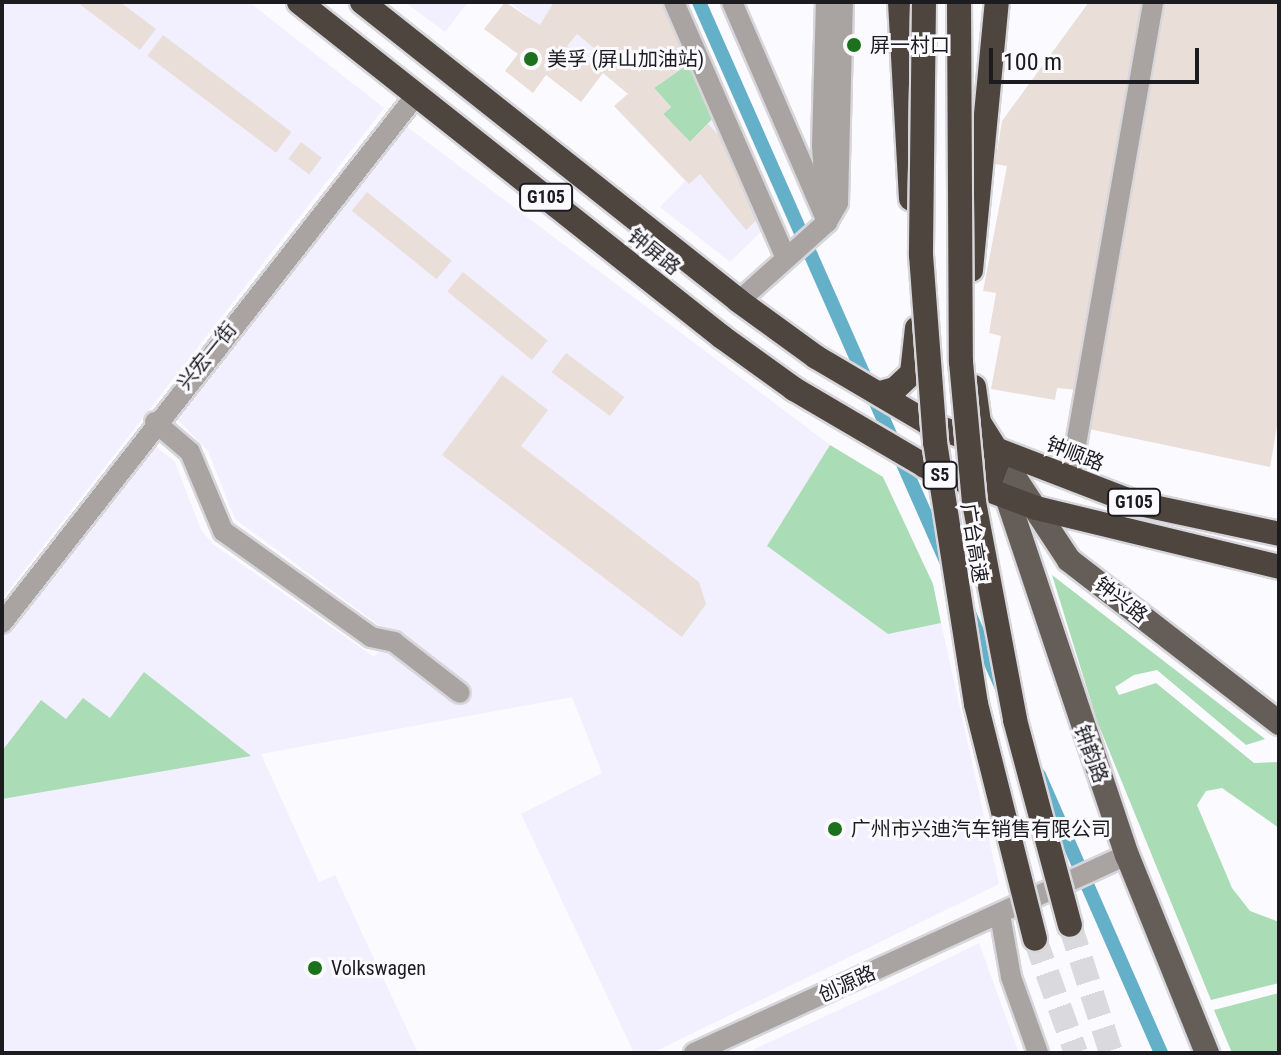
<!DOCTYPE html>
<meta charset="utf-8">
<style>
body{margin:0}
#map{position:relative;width:1281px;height:1055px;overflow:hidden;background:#fbfaff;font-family:"Roboto Condensed","Noto Sans SC",sans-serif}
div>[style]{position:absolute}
.built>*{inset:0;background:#f2efff}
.green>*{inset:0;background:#aadcb5}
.canal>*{height:14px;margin:-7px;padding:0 7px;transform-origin:7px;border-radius:7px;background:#64b0c9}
.building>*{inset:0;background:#eaded8;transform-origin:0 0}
.highway-tunnel>*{height:24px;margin-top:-12px;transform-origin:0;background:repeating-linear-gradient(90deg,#dad9de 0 24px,transparent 0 36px)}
.roads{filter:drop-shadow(2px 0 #d7d6db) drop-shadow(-2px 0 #d7d6db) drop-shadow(0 2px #d7d6db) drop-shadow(0 -2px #d7d6db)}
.minor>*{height:20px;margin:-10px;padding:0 10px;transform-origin:10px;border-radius:10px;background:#a9a4a1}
.major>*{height:24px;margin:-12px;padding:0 12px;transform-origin:12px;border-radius:12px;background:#655e58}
.highway>*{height:24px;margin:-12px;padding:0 12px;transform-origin:12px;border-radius:12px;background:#4e453f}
.bridges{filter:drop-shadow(2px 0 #d7d6db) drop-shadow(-2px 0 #d7d6db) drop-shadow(0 2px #d7d6db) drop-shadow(0 -2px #d7d6db)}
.highway-bridge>*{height:24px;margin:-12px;padding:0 12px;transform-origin:12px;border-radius:12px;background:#4e453f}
.dots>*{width:22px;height:22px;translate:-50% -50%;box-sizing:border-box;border:4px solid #fbfaff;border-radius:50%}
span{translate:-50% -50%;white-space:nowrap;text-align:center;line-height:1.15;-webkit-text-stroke:6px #fbfaff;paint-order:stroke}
.shield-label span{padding:2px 6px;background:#fbfaff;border:2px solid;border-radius:6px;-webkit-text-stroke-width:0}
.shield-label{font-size:18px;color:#1c1b20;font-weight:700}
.poi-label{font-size:20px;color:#1c1b20}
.left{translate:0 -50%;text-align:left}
.street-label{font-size:20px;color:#1c1b20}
.frame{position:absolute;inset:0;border:4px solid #1c1b20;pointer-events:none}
.scale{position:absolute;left:989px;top:48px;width:210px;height:36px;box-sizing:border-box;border:4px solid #1c1b20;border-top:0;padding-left:10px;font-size:24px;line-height:28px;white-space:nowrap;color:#1c1b20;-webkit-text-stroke:6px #fbfaff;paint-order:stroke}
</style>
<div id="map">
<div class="built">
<div style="clip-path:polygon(2px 2px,249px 2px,384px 108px,2px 599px)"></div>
<div style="clip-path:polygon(405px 2px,468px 2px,445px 32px)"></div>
<div style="clip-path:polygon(509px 2px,668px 2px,767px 226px,730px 262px,660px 207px,685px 181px,614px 106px,628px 93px)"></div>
<div style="clip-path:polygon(406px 126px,830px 445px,767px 546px,888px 634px,941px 623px,999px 884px,652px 1053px,634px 1053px,521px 814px,602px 773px,572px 697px,261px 754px,319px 882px,335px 875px,418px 1053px,2px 1053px,2px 799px,110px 718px,66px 719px,40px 701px,2px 751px,2px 640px,153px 444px,175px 462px,201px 530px,213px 544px,374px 657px,392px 635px,235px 519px,208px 451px,178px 420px)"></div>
<div style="clip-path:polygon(979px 943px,1019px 1053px,746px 1053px,910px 977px)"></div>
</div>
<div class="green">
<div style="clip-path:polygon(694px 60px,717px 114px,690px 142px,663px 114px,671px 107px,654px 88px)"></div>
<div style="clip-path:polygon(830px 445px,883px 477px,933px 584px,941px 623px,888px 634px,767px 546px)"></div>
<div style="clip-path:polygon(1052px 575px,1265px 739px,1246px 745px,1157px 670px,1134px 675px,1115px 687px,1119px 695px,1156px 683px,1254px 763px,1279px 762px,1279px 828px,1222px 788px,1206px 791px,1197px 805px,1232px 888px,1250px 911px,1279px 922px,1279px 983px,1211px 1000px,1097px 721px)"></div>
<div style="clip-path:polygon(144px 672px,251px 756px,2px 799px,2px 751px,41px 700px,66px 719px,83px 698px,110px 718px)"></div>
<div style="clip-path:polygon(1279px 993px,1279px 1053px,1232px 1053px,1214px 1010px)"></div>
</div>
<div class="canal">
<div style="left:699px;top:2px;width:611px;rotate:66.16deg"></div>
<div style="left:969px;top:613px;width:80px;rotate:66.3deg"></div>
<div style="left:1039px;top:775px;width:304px;rotate:66.3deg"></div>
</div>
<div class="building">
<div style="clip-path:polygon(77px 2px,120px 2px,156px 29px,140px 50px)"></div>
<div style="clip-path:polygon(evenodd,505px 2px,540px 25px,554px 2px,668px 2px,694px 60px,654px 88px,671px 107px,663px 114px,690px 142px,708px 124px,729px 146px,762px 215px,746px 230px,700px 174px,689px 184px,614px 106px,628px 94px,603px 73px,581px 102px,546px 75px,533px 93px,505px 71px,518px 54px,484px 29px,505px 2px,577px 34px,600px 53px,591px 64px,567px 46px,577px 34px)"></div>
<div style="clip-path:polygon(1089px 2px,1149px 2px,1077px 390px,1057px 388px,1055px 400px,991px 389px,1001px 336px,989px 333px,996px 293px,983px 291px,1007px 166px,995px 164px,1002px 121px)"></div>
<div style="clip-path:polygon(1164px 2px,1279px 2px,1279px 414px,1270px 467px,1084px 428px)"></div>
<div style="left:163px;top:35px;width:161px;height:26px;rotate:37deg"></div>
<div style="left:301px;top:142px;width:26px;height:21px;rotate:37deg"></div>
<div style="left:367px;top:192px;width:109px;height:24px;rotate:39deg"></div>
<div style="left:463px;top:272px;width:109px;height:25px;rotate:39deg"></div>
<div style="left:566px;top:353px;width:73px;height:24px;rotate:37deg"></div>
<div style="clip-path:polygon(502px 375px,548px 410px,521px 446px,699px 582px,706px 604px,682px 637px,442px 455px)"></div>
</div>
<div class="highway-tunnel">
<div style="left:1070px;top:925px;width:134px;rotate:72.2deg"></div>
<div style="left:1035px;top:939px;width:121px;rotate:70.2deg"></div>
</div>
<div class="roads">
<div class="minor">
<div style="left:674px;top:2px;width:279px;rotate:66.4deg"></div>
<div style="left:732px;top:2px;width:240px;rotate:66.6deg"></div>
<div style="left:826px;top:2px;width:143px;rotate:91.6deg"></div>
<div style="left:822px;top:145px;width:61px;rotate:86.2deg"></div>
<div style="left:739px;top:301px;width:118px;rotate:-41.9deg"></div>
<div style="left:827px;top:222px;width:22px;rotate:-60deg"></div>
<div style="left:838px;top:203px;width:201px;rotate:-88.6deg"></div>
<div style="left:155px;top:422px;width:46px;rotate:40.6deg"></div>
<div style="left:190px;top:452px;width:86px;rotate:67.3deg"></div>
<div style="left:223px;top:531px;width:182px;rotate:35.6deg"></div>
<div style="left:371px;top:637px;width:24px;rotate:12deg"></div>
<div style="left:394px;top:642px;width:83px;rotate:37.7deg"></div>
<div style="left:1070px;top:479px;width:484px;rotate:-80.1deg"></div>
<div style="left:2px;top:623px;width:672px;rotate:-51.89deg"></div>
<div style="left:1000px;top:915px;width:63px;rotate:79.9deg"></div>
<div style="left:1011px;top:977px;width:81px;rotate:70.4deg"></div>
<div style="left:694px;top:1053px;width:476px;rotate:-24.6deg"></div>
</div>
<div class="major">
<div style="left:1001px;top:457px;width:123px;rotate:56.6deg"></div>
<div style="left:1069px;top:560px;width:266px;rotate:37.8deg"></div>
<div style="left:1001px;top:479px;width:397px;rotate:71.5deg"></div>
<div style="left:1127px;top:855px;width:214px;rotate:68deg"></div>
</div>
<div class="highway">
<div style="left:299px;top:2px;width:540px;rotate:38.38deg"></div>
<div style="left:722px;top:337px;width:89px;rotate:35.8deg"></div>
<div style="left:794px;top:389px;width:152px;rotate:30.4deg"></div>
<div style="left:925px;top:466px;width:119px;rotate:20.7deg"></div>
<div style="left:1036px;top:508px;width:250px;rotate:13.6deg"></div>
<div style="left:362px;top:2px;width:481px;rotate:38.4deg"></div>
<div style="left:739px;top:301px;width:95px;rotate:36deg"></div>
<div style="left:816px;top:357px;width:130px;rotate:30.5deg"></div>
<div style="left:928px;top:423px;width:222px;rotate:21.1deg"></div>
<div style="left:1135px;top:503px;width:147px;rotate:12.1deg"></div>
<div style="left:900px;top:2px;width:197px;rotate:86.8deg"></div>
<div style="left:971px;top:270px;width:269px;rotate:-84.5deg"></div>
<div style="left:974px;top:387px;width:35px;rotate:82deg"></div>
<div style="left:979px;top:422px;width:31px;rotate:58deg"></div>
<div style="left:995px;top:448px;width:15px;rotate:82deg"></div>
<div style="left:997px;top:463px;width:14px;rotate:111deg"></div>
<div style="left:992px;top:476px;width:19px;rotate:152deg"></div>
<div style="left:880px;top:393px;width:16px;rotate:-15deg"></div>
<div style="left:895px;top:389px;width:23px;rotate:-43deg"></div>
<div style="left:912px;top:373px;width:45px;rotate:-83.7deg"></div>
</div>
</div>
<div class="bridges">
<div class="highway-bridge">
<div style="left:924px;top:2px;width:253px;rotate:90.7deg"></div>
<div style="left:921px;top:255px;width:188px;rotate:85.7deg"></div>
<div style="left:935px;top:442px;width:265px;rotate:81.1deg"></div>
<div style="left:976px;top:704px;width:242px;rotate:75.9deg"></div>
<div style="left:959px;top:2px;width:360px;rotate:89.7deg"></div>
<div style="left:961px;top:362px;width:141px;rotate:84.7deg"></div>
<div style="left:974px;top:502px;width:222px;rotate:79.3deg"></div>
<div style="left:1015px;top:720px;width:212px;rotate:75deg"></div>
</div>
</div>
<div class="dots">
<div style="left:854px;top:45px;background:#1b711c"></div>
<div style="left:531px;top:59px;background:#1b711c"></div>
<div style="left:835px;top:829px;background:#1b711c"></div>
<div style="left:315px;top:968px;background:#1b711c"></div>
</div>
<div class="shield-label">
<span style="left:546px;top:197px">G105</span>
<span style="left:940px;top:475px">S5</span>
<span style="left:1134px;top:502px">G105</span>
</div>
<div class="poi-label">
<span class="left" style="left:870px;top:45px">屏一村口</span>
<span class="left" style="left:547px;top:59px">美孚 (屏山加油站)</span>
<span class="left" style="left:851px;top:829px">广州市兴迪汽车销售有限公司</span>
<span class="left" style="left:331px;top:968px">Volkswagen</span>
</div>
<div class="street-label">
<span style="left:654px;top:252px;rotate:39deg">钟屏路</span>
<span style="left:207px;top:356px;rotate:-51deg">兴宏一街</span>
<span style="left:1075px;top:454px;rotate:21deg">钟顺路</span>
<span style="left:974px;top:543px;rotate:81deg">广台高速</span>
<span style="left:1121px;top:600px;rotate:38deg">钟兴路</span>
<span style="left:1091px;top:754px;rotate:70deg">钟韵路</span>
<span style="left:847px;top:984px;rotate:-24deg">创源路</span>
</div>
<div class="frame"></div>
<div class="scale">100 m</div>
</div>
